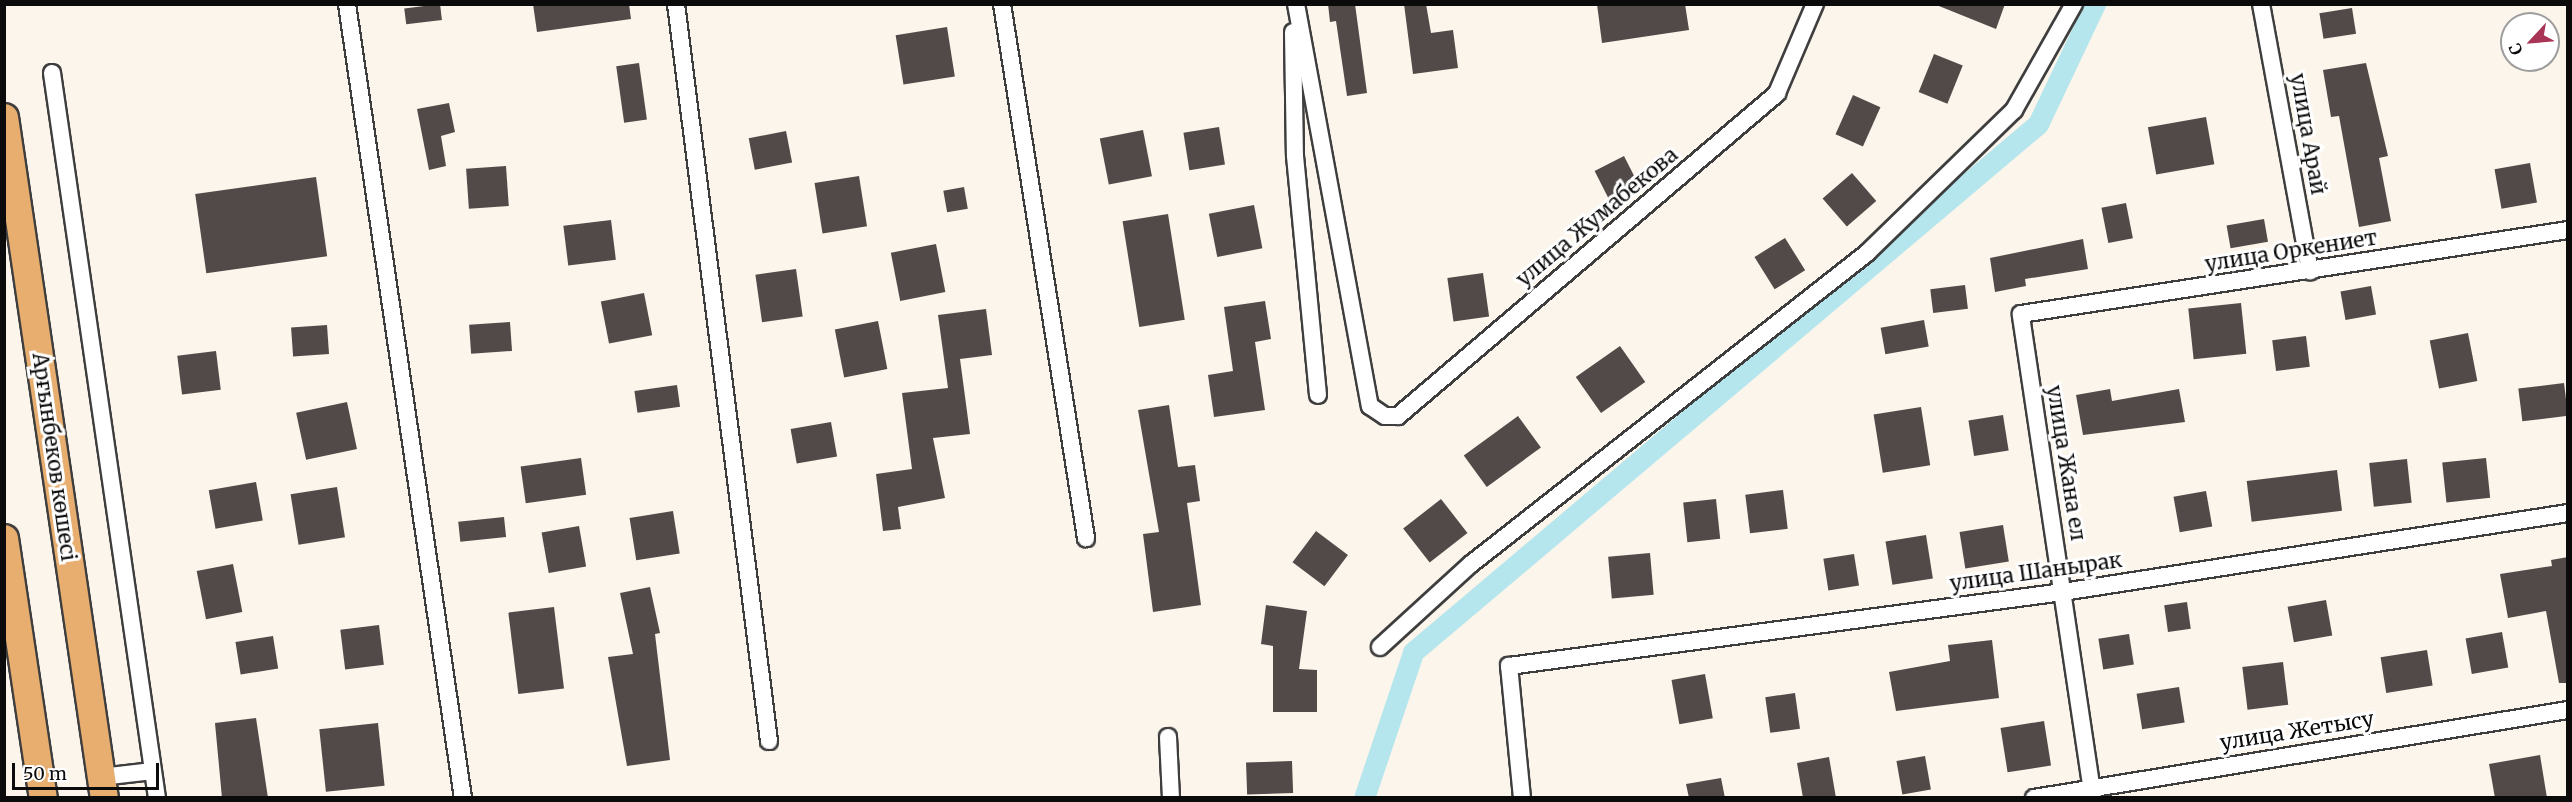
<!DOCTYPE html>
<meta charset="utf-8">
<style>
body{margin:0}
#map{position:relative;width:2572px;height:802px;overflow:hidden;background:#fcf5eb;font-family:Merriweather,serif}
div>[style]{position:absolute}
.canal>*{height:21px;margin:-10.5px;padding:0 10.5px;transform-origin:10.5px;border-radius:10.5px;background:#b6e6ed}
.building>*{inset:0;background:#524a48;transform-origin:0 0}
.roads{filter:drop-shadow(2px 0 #3e3e3e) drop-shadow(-2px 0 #3e3e3e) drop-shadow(0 2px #3e3e3e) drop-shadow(0 -2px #3e3e3e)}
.minor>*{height:16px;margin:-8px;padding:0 8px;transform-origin:8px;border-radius:8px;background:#fff}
.primary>*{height:27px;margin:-13.5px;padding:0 13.5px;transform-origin:13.5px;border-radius:13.5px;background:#e7ae70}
span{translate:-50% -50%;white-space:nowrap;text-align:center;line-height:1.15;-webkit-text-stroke:6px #fff;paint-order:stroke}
.street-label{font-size:21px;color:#0b0b0b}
.frame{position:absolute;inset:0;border:6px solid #0b0b0b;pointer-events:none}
.north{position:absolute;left:2500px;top:12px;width:60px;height:60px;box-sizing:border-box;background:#fff;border:2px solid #9d9d9d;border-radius:50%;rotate:244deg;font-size:16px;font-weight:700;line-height:24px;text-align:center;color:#0b0b0b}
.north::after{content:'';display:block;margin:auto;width:21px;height:27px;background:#a83556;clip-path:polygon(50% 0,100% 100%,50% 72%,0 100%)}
.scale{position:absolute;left:12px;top:763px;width:147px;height:27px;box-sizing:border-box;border:3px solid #0b0b0b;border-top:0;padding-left:8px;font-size:18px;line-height:21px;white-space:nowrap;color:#0b0b0b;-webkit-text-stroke:4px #fff;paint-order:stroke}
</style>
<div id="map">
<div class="canal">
<div style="left:1364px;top:798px;width:154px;rotate:-71.4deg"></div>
<div style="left:1413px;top:652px;width:818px;rotate:-40.19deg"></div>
<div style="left:2038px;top:124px;width:133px;rotate:-64.6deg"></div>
</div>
<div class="building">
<div style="left:440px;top:4px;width:16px;height:36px;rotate:83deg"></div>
<div style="clip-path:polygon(533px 4px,629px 4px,631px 19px,537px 32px)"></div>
<div style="clip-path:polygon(1328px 4px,1355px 4px,1367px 93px,1347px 96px,1336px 21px,1330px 22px)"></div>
<div style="clip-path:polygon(1404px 4px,1426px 4px,1431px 33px,1453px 30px,1458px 68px,1413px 74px)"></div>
<div style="clip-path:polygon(1597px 4px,1685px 4px,1689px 30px,1602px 43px)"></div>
<div style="clip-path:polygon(1934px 4px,2005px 4px,1996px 29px)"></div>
<div style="left:2352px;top:8px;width:26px;height:33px;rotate:81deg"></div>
<div style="left:947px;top:27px;width:50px;height:52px;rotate:81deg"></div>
<div style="left:1934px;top:54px;width:31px;height:41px;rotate:22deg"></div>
<div style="left:639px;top:63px;width:57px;height:23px;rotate:82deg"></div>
<div style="clip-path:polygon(2366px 63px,2388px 156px,2379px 158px,2391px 221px,2359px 227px,2339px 116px,2331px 117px,2323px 70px)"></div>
<div style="left:1853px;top:95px;width:30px;height:43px;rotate:24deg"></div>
<div style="clip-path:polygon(449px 103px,455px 132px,441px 136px,446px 166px,429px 170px,417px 109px)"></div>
<div style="left:2206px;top:117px;width:48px;height:59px;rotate:80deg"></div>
<div style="left:1219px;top:127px;width:38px;height:36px;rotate:81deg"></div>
<div style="left:1143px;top:130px;width:47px;height:44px;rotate:79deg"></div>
<div style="left:786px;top:131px;width:32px;height:38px;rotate:79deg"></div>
<div style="left:1624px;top:156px;width:35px;height:33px;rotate:63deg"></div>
<div style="left:2530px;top:163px;width:40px;height:36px;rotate:80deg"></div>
<div style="left:506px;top:166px;width:40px;height:40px;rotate:86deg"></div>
<div style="left:1852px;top:173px;width:37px;height:39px;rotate:49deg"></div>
<div style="left:859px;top:176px;width:51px;height:45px;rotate:81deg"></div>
<div style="left:316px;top:177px;width:80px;height:122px;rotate:82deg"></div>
<div style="left:964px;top:187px;width:22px;height:21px;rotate:80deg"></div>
<div style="left:2126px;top:203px;width:36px;height:25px;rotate:79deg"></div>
<div style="left:1254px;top:205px;width:44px;height:46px;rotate:79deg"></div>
<div style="left:1168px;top:214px;width:107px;height:46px;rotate:81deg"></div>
<div style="left:2264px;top:219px;width:23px;height:38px;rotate:80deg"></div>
<div style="left:611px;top:220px;width:40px;height:48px;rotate:83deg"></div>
<div style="left:1785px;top:238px;width:38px;height:36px;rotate:58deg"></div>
<div style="clip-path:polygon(2083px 239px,2088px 269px,2025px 279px,2026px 286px,1995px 292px,1990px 258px)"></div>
<div style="left:936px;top:244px;width:49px;height:46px;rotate:79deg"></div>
<div style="left:796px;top:269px;width:48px;height:41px;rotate:82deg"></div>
<div style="left:1483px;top:273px;width:44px;height:36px;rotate:82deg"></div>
<div style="left:1965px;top:285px;width:24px;height:35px;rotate:83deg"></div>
<div style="left:2371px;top:286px;width:29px;height:31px;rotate:80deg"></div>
<div style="left:644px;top:293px;width:43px;height:44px;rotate:79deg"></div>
<div style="clip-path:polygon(1265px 301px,1271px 339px,1255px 342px,1265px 410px,1214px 417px,1208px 375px,1233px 371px,1224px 307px)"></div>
<div style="left:2241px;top:303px;width:51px;height:53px;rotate:84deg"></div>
<div style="clip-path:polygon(986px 309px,992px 355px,960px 359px,970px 434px,933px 438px,945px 498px,898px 507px,901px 529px,883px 531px,876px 474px,912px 469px,902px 393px,948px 388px,938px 315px)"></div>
<div style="left:1924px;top:320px;width:27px;height:44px;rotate:80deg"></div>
<div style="left:878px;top:321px;width:49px;height:44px;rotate:79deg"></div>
<div style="left:510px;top:322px;width:29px;height:41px;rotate:86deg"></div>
<div style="left:327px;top:325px;width:29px;height:36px;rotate:86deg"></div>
<div style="left:2468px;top:333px;width:49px;height:39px;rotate:79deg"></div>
<div style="left:2306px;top:336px;width:31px;height:34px;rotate:83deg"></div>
<div style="left:1620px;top:346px;width:44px;height:54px;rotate:55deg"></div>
<div style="left:216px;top:351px;width:39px;height:39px;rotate:83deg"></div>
<div style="left:2564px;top:383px;width:33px;height:46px;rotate:83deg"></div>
<div style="left:677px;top:385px;width:22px;height:43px;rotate:82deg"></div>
<div style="clip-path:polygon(2110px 389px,2112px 401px,2179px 389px,2185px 422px,2083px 435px,2076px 395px)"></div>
<div style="left:347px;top:402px;width:48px;height:52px;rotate:78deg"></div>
<div style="clip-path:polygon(1169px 405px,1178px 467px,1195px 465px,1200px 501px,1187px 503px,1201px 605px,1153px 612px,1143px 534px,1159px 532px,1138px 410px)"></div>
<div style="left:1921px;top:407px;width:59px;height:48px;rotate:81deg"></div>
<div style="left:2003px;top:415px;width:36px;height:35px;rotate:81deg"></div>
<div style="left:1518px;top:416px;width:39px;height:67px;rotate:54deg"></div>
<div style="left:831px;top:422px;width:35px;height:41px;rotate:80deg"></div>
<div style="left:581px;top:458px;width:37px;height:61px;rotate:82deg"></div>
<div style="left:2486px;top:458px;width:40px;height:44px;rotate:84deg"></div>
<div style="left:2407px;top:459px;width:44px;height:38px;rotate:84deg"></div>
<div style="left:2337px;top:470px;width:41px;height:91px;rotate:83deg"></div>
<div style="left:256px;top:482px;width:39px;height:48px;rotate:80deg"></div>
<div style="left:337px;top:487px;width:51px;height:47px;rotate:81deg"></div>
<div style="left:1783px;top:490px;width:39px;height:38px;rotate:83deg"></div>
<div style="left:2206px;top:491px;width:36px;height:33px;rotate:80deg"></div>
<div style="left:1441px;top:499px;width:43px;height:48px;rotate:52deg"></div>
<div style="left:1716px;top:499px;width:40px;height:33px;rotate:84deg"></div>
<div style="left:673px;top:511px;width:43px;height:44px;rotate:81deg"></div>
<div style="left:504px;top:517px;width:20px;height:46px;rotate:84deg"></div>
<div style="left:2003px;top:525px;width:37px;height:44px;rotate:81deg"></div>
<div style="left:579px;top:526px;width:41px;height:38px;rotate:80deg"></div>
<div style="left:1316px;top:531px;width:40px;height:39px;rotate:37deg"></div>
<div style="left:1926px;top:535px;width:44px;height:41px;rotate:81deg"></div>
<div style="left:1650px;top:553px;width:42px;height:42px;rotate:85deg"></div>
<div style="left:1854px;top:554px;width:32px;height:31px;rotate:81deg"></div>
<div style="clip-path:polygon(2568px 557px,2568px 683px,2559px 683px,2546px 611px,2508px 618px,2500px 574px,2552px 566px,2551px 560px)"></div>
<div style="left:233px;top:564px;width:49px;height:37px;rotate:79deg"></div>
<div style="clip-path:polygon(650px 587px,660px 633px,655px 634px,670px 760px,627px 766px,608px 657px,633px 654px,620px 593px)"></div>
<div style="left:2326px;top:600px;width:36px;height:39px;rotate:80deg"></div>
<div style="left:2187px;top:602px;width:27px;height:23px;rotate:82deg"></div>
<div style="clip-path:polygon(1266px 605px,1307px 611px,1299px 669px,1317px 670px,1317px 712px,1273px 712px,1273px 646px,1261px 644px)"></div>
<div style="left:554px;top:607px;width:82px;height:46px;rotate:83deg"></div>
<div style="left:379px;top:625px;width:40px;height:39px;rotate:83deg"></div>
<div style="left:2502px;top:632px;width:36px;height:37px;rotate:80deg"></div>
<div style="left:2129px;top:634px;width:31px;height:31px;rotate:81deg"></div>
<div style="left:273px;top:636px;width:33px;height:38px;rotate:81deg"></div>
<div style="clip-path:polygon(1992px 640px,1999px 698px,1896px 711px,1889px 672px,1950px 661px,1948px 645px)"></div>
<div style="left:2427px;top:650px;width:36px;height:47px;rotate:81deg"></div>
<div style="left:2283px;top:662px;width:43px;height:41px;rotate:83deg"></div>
<div style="left:1705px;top:674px;width:45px;height:34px;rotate:80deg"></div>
<div style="left:2179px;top:687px;width:36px;height:43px;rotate:81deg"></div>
<div style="left:1795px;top:693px;width:36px;height:30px;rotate:82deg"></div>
<div style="clip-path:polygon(256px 718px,268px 798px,222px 798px,215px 723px)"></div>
<div style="left:2044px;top:721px;width:45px;height:44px;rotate:81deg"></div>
<div style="left:378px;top:723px;width:63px;height:59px;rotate:84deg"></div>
<div style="clip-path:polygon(2540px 755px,2547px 798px,2495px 798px,2489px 764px)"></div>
<div style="left:1925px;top:756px;width:34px;height:29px;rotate:80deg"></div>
<div style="clip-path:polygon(1829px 757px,1836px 798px,1803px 798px,1797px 763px)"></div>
<div style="left:1292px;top:761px;width:32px;height:46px;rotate:88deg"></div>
<div style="clip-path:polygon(1721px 778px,1725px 798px,1689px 798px,1686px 784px)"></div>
</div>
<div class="roads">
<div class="minor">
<div style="left:347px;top:4px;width:802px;rotate:81.69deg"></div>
<div style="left:676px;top:4px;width:743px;rotate:82.81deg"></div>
<div style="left:1002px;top:4px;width:541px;rotate:81.06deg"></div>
<div style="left:1296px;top:4px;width:409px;rotate:79.6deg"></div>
<div style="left:1370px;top:406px;width:18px;rotate:34deg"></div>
<div style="left:1385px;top:416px;width:13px"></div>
<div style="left:1398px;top:416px;width:498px;rotate:-40.4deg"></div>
<div style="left:1777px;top:93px;width:97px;rotate:-66.9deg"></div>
<div style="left:2261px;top:4px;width:272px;rotate:79.6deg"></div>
<div style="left:1293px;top:32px;width:124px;rotate:89.1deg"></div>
<div style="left:1295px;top:156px;width:240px;rotate:84.5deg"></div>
<div style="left:52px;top:73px;width:733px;rotate:81.76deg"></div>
<div style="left:1380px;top:647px;width:123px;rotate:-42.4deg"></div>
<div style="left:1471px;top:564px;width:504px;rotate:-38.14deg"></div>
<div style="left:1867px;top:253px;width:205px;rotate:-44.2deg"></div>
<div style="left:2014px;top:110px;width:122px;rotate:-60.5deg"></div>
<div style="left:1168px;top:737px;width:61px;rotate:87.2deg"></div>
<div style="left:101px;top:777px;width:52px;rotate:-6.6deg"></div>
<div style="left:1522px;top:798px;width:133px;rotate:-95.6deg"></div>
<div style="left:1509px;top:666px;width:559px;rotate:-7.61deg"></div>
<div style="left:2063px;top:592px;width:511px;rotate:-8.89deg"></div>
<div style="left:2034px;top:798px;width:541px;rotate:-9.36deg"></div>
<div style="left:2093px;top:798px;width:489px;rotate:-98.5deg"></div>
<div style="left:2021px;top:314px;width:553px;rotate:-8.73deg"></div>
</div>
<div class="primary">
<div style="left:4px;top:117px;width:688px;rotate:81.65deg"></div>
<div style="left:4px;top:538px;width:263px;rotate:81.5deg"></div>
</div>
</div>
<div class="street-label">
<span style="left:2308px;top:134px;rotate:80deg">улица Арай</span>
<span style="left:1597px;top:217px;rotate:-40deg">улица Жумабекова</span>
<span style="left:2291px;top:251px;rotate:-9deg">улица Оркениет</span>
<span style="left:54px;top:457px;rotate:82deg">Арғынбеков көшесі</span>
<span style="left:2066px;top:463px;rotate:81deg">улица Жана ел</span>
<span style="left:2036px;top:572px;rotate:-8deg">улица Шанырак</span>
<span style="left:2297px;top:731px;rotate:-9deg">улица Жетысу</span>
</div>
<div class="frame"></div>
<div class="north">С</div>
<div class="scale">50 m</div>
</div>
